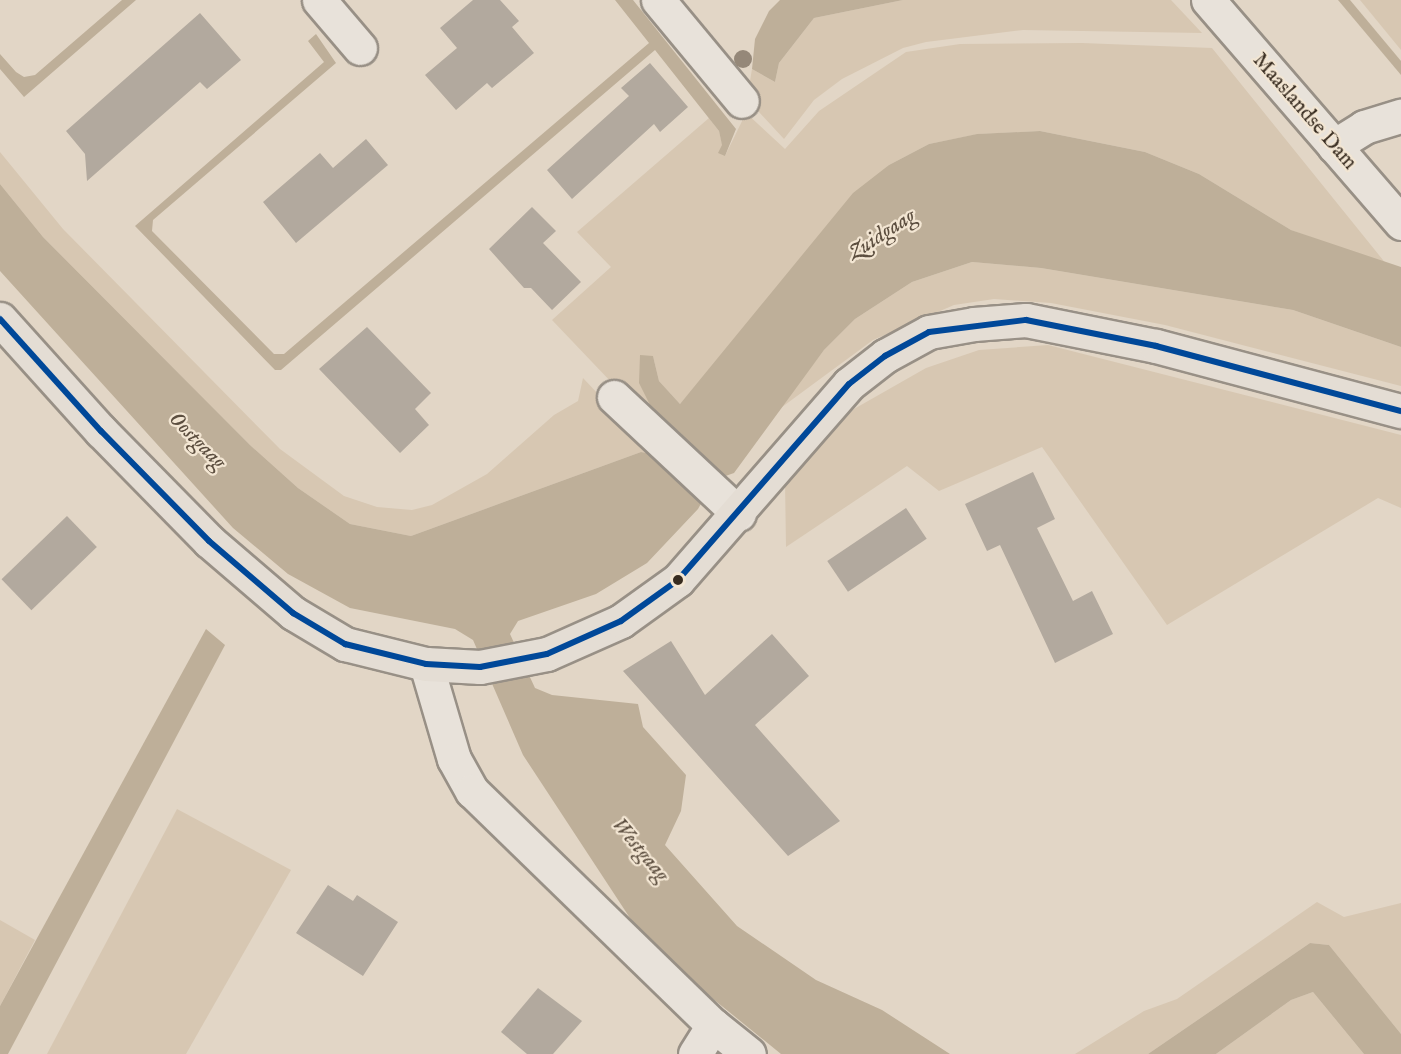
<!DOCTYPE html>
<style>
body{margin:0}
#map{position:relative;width:1401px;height:1054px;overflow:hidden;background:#e2d6c6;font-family:"IM FELL English",serif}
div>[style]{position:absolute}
.green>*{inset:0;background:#d7c7b2}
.water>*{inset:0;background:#beaf99}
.building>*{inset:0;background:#b2a99e;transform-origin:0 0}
.roads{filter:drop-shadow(2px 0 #989086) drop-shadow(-2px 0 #989086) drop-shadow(0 2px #989086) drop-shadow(0 -2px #989086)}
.minor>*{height:33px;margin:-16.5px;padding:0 16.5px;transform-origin:16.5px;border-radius:16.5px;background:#e8e2da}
.major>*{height:33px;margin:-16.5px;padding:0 16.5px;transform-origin:16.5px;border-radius:16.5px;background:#e4ddd4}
.bus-1>*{height:6px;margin:-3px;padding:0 3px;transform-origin:3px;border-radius:3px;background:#004899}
.trees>*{width:18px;height:18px;margin:-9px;border-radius:50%;background:#958879}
.dots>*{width:16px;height:16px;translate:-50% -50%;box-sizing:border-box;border:3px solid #f3e6d3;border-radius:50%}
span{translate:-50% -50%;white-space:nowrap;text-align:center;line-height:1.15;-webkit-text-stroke:4.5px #f3e6d3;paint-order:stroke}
.street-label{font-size:21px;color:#382c20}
.water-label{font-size:22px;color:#5c4e3f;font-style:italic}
</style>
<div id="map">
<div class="green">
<div style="clip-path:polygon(903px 0,1171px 0,1202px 33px,1023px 30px,926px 42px,903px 48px,842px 79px,814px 100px,784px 139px,747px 99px,752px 69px,775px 82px,779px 63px,814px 18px)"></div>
<div style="clip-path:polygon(1360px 0,1401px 0,1401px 50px)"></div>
<div style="clip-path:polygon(1082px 43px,1212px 48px,1387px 265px,1291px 230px,1199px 174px,1145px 152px,1040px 131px,978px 134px,929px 144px,889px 165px,680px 404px,659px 381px,653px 356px,658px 421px,613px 384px,552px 320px,611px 267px,577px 232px,709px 118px,719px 131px,725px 156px,746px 113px,785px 149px,819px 111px,906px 52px,960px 44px)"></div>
<div style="clip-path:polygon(0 152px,63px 229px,280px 449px,344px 496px,377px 507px,412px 510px,432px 505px,487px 474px,554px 415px,578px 401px,583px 378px,657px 456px,641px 452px,411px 536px,350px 524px,298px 488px,250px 445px,43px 237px,0 184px)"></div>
<div style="clip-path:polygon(972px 262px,1041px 268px,1293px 310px,1401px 347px,1401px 386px,1165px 325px,1051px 303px,994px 299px,954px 305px,873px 340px,778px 410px,824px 350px,855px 319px,912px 282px)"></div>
<div style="clip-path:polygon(1048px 345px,1401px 435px,1401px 508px,1378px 498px,1167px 625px,1042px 447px,939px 491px,907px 466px,786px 547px,785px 481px,854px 409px,926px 368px,979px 350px)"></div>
<div style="clip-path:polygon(177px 809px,291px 870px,186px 1054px,47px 1054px)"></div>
<div style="clip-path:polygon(1317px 902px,1344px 917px,1401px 903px,1401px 1034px,1329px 945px,1310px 943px,1148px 1054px,1075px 1054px,1144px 1011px,1177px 999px)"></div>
<div style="clip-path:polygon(0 920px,35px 940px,0 1006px)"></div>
<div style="clip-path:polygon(1313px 992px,1364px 1054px,1216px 1054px,1291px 1000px)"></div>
</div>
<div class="water">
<div style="clip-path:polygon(122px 0,136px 0,24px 97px,0 69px,0 54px,16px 72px,24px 77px,35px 75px)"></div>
<div style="clip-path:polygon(615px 0,633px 0,736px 129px,725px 156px,718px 153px,722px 145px,719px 131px,655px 50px,281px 370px,275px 370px,135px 226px,324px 62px,308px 41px,316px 34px,336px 63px,153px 220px,152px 231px,274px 354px,284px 354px,649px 43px)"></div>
<div style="clip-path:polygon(780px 0,903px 0,814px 18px,779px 63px,775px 82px,752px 69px,755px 39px,769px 11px)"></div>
<div style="clip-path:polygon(1338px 0,1350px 0,1401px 61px,1401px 75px)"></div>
<div style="clip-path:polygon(1040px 131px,1145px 152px,1199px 174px,1291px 230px,1401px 267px,1401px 347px,1293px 310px,1041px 268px,972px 262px,912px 282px,855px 319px,824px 350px,734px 473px,714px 480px,698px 509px,647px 563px,596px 594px,518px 621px,510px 634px,535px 688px,552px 695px,638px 704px,643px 727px,686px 775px,681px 811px,665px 845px,737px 926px,816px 980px,882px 1010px,950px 1054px,781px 1054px,649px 947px,523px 755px,473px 640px,455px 629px,350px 608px,288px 574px,233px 528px,0 271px,0 184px,43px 237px,250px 445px,298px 488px,350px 524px,411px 536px,641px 452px,657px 455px,658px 421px,639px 383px,640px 355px,653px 356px,659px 381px,680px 404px,853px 193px,889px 165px,929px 144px,977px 134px)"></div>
<div style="clip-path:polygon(206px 629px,225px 645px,8px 1054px,0 1054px,0 1006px)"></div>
<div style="clip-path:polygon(1310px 943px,1329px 945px,1401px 1034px,1401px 1054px,1364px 1054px,1313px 992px,1291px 1000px,1216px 1054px,1148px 1054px)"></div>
</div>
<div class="building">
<div style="clip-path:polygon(473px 0,500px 0,519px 21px,512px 27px,534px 53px,492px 88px,487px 83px,456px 110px,425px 75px,457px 48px,440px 28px)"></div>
<div style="clip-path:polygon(200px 13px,241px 60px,207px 89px,200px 82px,87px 181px,85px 154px,66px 131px)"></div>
<div style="clip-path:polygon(650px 63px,688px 107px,660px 132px,654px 124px,572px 199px,547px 170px,629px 96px,621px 88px)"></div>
<div style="clip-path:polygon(366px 139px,388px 165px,296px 243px,263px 202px,320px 153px,333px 168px)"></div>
<div style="clip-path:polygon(532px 207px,556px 231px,543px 243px,581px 282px,552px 310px,531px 288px,524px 288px,489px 249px)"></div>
<div style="clip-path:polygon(367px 327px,431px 393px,415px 409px,429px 425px,400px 453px,319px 369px)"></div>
<div style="clip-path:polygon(1033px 472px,1055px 519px,1037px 528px,1073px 601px,1092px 591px,1113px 634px,1055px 663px,1000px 545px,987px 551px,965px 504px)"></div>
<div style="left:906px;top:508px;width:37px;height:95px;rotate:56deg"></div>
<div style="left:67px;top:516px;width:43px;height:91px;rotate:46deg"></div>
<div style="clip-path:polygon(772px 634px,809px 676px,755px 725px,840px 821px,788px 856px,623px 671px,671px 641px,705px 695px)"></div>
<div style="clip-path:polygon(328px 885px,353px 901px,357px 895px,398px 922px,363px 976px,296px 933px)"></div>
<div style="clip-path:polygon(538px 988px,582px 1021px,553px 1054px,527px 1054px,501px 1032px)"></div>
</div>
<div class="roads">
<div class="minor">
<div style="left:319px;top:0;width:63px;rotate:49.5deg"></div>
<div style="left:658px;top:0;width:131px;rotate:50.3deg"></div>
<div style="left:1208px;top:0;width:295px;rotate:49.1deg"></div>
<div style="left:1334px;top:146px;width:36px;rotate:-32deg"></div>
<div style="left:1364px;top:127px;width:39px;rotate:-17deg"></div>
<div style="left:614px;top:397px;width:171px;rotate:43.1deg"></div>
<div style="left:426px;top:664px;width:99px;rotate:73.6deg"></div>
<div style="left:454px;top:759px;width:37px;rotate:61deg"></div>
<div style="left:472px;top:791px;width:336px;rotate:44.2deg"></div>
<div style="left:713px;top:1025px;width:46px;rotate:38.9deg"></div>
<div style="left:695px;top:1054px;width:34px;rotate:-58deg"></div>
</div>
<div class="major">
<div style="left:0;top:319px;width:151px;rotate:48deg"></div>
<div style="left:101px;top:431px;width:154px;rotate:45.5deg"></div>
<div style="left:209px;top:541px;width:111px;rotate:40.6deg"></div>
<div style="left:293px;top:613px;width:61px;rotate:30.8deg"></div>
<div style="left:345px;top:644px;width:83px;rotate:13.9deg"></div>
<div style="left:426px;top:664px;width:54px;rotate:3.2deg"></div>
<div style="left:480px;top:667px;width:68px;rotate:-11deg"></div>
<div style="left:547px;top:654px;width:81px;rotate:-24deg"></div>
<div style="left:621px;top:621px;width:70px;rotate:-35.7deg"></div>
<div style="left:678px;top:580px;width:260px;rotate:-48.9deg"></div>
<div style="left:849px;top:384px;width:46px;rotate:-37.9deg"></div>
<div style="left:885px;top:356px;width:50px;rotate:-28.6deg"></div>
<div style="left:929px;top:332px;width:46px;rotate:-10.1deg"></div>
<div style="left:974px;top:324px;width:52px;rotate:-4.4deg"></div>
<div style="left:1026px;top:320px;width:133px;rotate:11.3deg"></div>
<div style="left:1156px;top:346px;width:253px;rotate:14.9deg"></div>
</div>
</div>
<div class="bus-1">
<div style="left:0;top:319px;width:151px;rotate:48deg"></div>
<div style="left:101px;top:431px;width:154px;rotate:45.5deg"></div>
<div style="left:209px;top:541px;width:111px;rotate:40.6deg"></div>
<div style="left:293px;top:613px;width:61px;rotate:30.8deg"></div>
<div style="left:345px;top:644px;width:83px;rotate:13.9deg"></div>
<div style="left:426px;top:664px;width:54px;rotate:3.2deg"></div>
<div style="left:480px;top:667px;width:68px;rotate:-11deg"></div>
<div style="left:547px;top:654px;width:81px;rotate:-24deg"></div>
<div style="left:621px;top:621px;width:70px;rotate:-35.7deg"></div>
<div style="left:678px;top:580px;width:260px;rotate:-48.9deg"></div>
<div style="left:849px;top:384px;width:46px;rotate:-37.9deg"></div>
<div style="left:885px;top:356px;width:50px;rotate:-28.6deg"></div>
<div style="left:929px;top:332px;width:98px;rotate:-7.1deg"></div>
<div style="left:1026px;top:320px;width:133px;rotate:11.3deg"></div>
<div style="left:1156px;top:346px;width:253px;rotate:14.9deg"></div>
</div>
<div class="trees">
<div style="left:743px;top:59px"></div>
</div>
<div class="dots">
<div style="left:678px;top:580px;background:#382c20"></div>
</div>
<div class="street-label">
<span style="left:1304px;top:112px;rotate:49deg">Maaslandse Dam</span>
</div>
<div class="water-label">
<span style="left:882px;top:235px;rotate:-33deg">Zuidgaag</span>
<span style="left:197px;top:441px;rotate:45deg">Oostgaag</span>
<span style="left:640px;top:850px;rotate:50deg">Westgaag</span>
</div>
</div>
